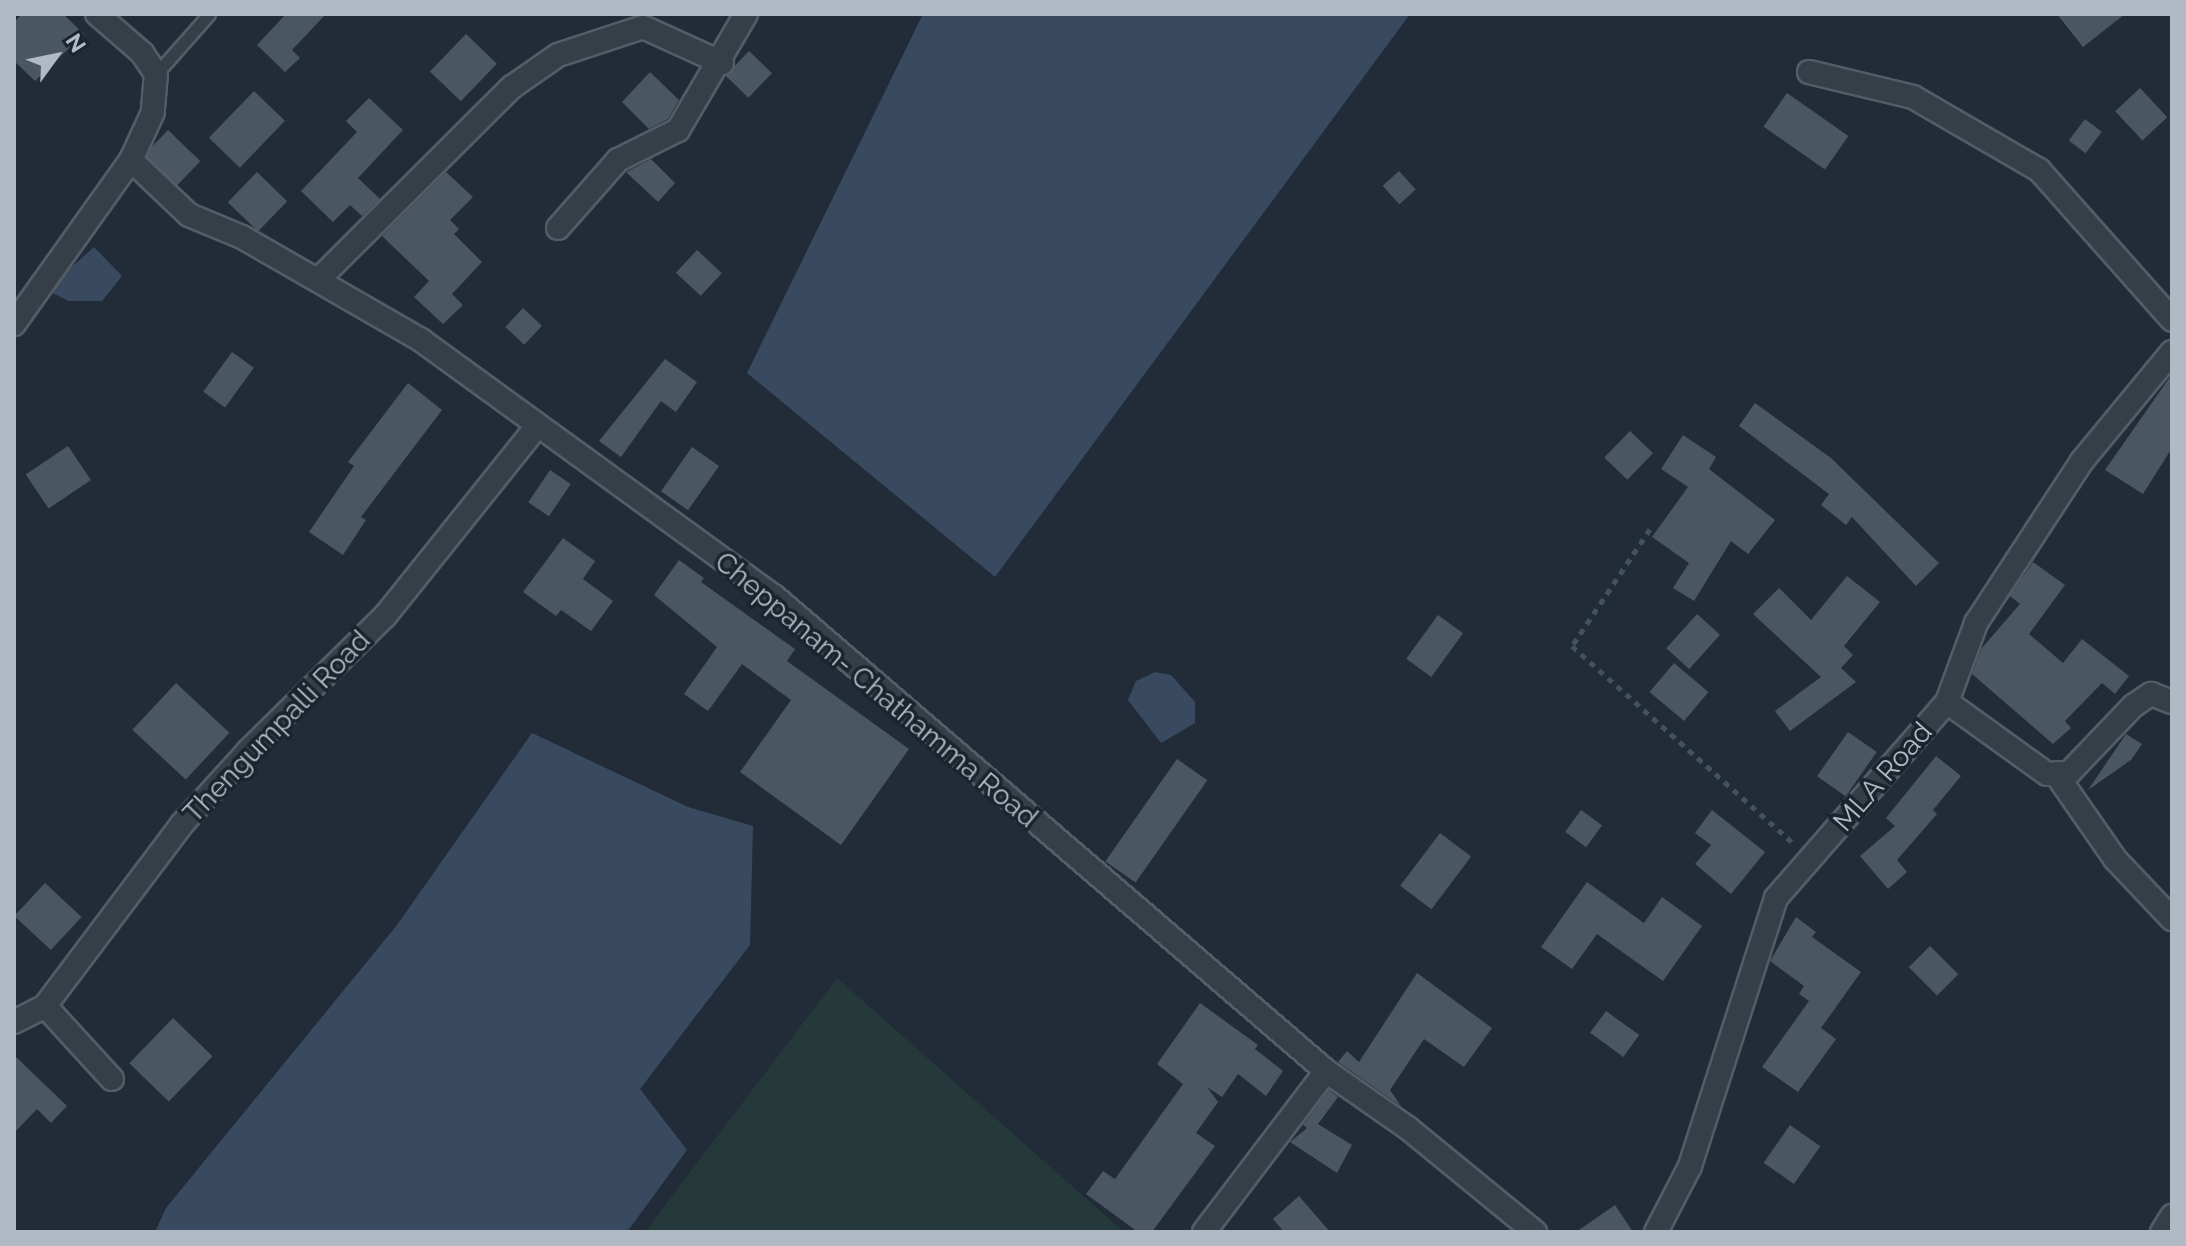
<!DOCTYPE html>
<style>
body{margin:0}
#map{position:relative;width:2186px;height:1246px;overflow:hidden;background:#222c38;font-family:Raleway,sans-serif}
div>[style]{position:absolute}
.green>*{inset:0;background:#25393a}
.water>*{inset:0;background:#394a60}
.building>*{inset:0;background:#4b5663;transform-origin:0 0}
.path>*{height:5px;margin-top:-2.5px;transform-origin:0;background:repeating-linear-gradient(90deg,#425456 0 6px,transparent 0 12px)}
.roads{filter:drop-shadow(2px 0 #545c66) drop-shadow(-2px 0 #545c66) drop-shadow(0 2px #545c66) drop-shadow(0 -2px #545c66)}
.service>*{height:11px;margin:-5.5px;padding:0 5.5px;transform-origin:5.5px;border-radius:5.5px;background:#363e48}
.minor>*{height:22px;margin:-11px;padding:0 11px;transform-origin:11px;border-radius:11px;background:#363e48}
span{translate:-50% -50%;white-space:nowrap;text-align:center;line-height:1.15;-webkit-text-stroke:7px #1b232d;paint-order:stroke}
.street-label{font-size:28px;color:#b1b9c4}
.frame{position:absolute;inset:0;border:16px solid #b1b9c4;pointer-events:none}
.north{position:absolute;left:16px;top:16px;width:80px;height:80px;-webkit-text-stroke:6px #1b232d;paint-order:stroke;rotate:57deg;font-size:22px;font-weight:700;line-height:32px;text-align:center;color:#b1b9c4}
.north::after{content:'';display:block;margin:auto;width:28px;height:36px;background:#b1b9c4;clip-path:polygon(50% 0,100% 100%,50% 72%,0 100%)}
</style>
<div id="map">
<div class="green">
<div style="clip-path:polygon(837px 978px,1124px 1232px,645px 1232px)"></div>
</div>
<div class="water">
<div style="clip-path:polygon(923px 14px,1410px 14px,995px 577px,747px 373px)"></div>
<div style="clip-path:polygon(94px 247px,122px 276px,102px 301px,69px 301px,46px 290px)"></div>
<div style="clip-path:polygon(1155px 672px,1171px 675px,1195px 702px,1195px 723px,1161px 743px,1128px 700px,1136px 681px)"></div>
<div style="clip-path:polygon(532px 733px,688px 807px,753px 826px,750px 945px,640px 1089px,687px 1150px,627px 1232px,155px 1232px,166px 1208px,397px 925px)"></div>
</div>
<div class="building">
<div style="clip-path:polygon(22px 14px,63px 14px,84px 34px,35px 81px,14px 61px,14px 22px)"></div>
<div style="clip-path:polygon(286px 14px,326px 14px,292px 50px,300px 58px,285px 72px,257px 45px)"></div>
<div style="clip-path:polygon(2057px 14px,2125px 14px,2083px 47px)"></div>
<div style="left:466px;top:34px;width:43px;height:52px;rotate:44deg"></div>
<div style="left:749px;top:51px;width:32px;height:34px;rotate:44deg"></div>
<div style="clip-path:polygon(650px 72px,679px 100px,668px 119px,649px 129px,622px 102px)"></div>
<div style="left:2140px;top:88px;width:40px;height:34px;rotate:47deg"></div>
<div style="left:254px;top:91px;width:43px;height:65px;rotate:44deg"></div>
<div style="left:1787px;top:93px;width:75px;height:41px;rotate:35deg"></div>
<div style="clip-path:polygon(369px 98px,403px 130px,358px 178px,380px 199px,362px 216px,350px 205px,333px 222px,301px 191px,357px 132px,346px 121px)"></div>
<div style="left:2085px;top:119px;width:21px;height:27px;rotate:37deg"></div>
<div style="left:168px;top:130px;width:45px;height:34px;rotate:44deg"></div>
<div style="clip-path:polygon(651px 159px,675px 183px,658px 202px,626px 172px)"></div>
<div style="left:1399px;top:171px;width:25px;height:22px;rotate:48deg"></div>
<div style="left:257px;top:172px;width:42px;height:42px;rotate:44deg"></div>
<div style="clip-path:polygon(446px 172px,473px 197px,450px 220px,459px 229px,454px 234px,482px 262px,452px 294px,463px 305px,443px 324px,414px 297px,429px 281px,382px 236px)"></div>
<div style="left:697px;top:250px;width:34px;height:31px;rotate:43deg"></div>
<div style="left:523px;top:308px;width:26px;height:26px;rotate:43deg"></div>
<div style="left:232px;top:352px;width:27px;height:49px;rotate:36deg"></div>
<div style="clip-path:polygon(665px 359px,697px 382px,676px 412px,661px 401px,621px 457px,599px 441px)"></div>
<div style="clip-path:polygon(2172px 374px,2172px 448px,2143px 494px,2105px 470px)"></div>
<div style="clip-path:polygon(408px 383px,442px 410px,361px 517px,366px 520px,343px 555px,309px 532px,354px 466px,348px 462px)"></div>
<div style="clip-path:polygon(1755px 403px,1831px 458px,1939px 563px,1916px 586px,1852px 517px,1846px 525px,1821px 505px,1829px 494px,1739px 426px)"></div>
<div style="left:1630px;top:431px;width:32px;height:37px;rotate:44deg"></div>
<div style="clip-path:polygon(1683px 435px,1716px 457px,1709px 469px,1775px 520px,1748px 554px,1731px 541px,1694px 601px,1673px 588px,1689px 563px,1652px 537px,1688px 487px,1661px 469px)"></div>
<div style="left:68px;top:446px;width:41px;height:51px;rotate:56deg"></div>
<div style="left:692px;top:447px;width:33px;height:54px;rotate:35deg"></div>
<div style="left:550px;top:470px;width:25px;height:39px;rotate:34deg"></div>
<div style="clip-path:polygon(563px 538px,595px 561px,583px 579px,613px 601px,591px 631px,561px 610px,556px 616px,523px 592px)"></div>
<div style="clip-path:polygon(679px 560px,704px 578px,701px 582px,795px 649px,787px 661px,909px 749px,841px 845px,740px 772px,791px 700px,742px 664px,708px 711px,684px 694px,717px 647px,654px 595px)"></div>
<div style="clip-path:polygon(2033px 562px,2065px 585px,2029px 634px,2063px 663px,2082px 639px,2129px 676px,2115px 694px,2102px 683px,2065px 721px,2071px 728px,2053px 744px,1972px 674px,1981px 649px,2020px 604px,2010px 596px)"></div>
<div style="clip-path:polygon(1847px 576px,1880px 602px,1844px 646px,1853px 655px,1841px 668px,1856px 682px,1790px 731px,1775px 711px,1821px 677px,1753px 614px,1779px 588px,1811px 620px)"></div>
<div style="left:1697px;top:614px;width:31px;height:46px;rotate:42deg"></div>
<div style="left:1438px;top:615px;width:31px;height:54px;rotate:36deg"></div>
<div style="left:1674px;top:663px;width:45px;height:38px;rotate:40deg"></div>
<div style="left:176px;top:683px;width:73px;height:64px;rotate:43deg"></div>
<div style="left:1848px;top:732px;width:35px;height:54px;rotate:35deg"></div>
<div style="clip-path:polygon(2126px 734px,2142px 744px,2131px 760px,2088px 790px)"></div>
<div style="clip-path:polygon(1936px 756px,1961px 776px,1933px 810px,1937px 814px,1897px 860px,1907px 872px,1888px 889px,1860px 856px,1895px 826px,1886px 818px)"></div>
<div style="left:1177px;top:759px;width:37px;height:125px;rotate:35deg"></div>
<div style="left:1581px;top:810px;width:26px;height:27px;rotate:36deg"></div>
<div style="clip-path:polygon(1712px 810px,1765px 852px,1731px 894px,1695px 864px,1711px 845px,1695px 833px)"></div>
<div style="left:1440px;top:833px;width:39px;height:66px;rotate:37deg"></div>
<div style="clip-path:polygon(1587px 882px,1644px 923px,1662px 897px,1702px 926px,1663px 981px,1597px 934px,1572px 969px,1541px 947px)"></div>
<div style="left:45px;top:883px;width:50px;height:45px;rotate:43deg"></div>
<div style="clip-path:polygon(1796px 917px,1816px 932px,1812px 937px,1861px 972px,1821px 1028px,1836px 1039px,1798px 1092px,1762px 1067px,1809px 1001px,1799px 994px,1804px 986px,1770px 961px)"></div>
<div style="left:1930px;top:946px;width:40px;height:30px;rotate:45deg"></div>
<div style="clip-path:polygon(1417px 973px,1492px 1028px,1464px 1067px,1424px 1039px,1390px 1090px,1401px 1106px,1338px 1062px,1347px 1051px,1359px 1062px)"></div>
<div style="clip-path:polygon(1200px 1003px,1258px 1045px,1255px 1049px,1283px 1071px,1266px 1096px,1238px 1074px,1222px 1097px,1207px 1087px,1218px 1102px,1196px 1133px,1215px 1146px,1152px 1232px,1138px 1232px,1086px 1194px,1103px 1171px,1115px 1179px,1183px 1084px,1157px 1064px)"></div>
<div style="left:1606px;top:1011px;width:41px;height:27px;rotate:36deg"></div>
<div style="left:173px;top:1018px;width:55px;height:63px;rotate:44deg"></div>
<div style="clip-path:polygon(14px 1055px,67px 1106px,51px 1123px,37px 1109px,14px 1133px)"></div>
<div style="clip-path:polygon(1329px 1090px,1338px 1097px,1318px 1124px,1352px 1145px,1337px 1173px,1290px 1142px,1307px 1128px,1303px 1125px)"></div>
<div style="left:1790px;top:1125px;width:37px;height:46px;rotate:35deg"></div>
<div style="clip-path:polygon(1299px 1196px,1330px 1232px,1284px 1232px,1273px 1219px)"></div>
<div style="clip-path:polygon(1615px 1205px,1633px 1232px,1576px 1232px)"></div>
</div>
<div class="path">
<div style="left:1650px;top:529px;width:141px;rotate:123.7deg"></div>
<div style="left:1572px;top:646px;width:299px;rotate:41.7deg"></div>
</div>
<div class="roads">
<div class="service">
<div style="left:156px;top:74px;width:80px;rotate:-48.5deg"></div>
</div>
<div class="minor">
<div style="left:97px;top:14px;width:60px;rotate:40.9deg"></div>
<div style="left:142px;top:53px;width:25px;rotate:56deg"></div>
<div style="left:156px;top:74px;width:38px;rotate:95deg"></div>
<div style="left:153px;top:112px;width:53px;rotate:114.6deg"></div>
<div style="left:131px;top:160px;width:80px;rotate:43.5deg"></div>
<div style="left:189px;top:215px;width:57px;rotate:22.5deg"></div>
<div style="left:242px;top:237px;width:207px;rotate:29.9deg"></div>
<div style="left:421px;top:340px;width:437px;rotate:36deg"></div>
<div style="left:775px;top:597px;width:727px;rotate:40.7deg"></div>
<div style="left:1326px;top:1071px;width:101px;rotate:34.9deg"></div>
<div style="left:1409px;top:1129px;width:163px;rotate:39.3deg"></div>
<div style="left:1809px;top:72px;width:107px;rotate:13.5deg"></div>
<div style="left:1913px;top:97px;width:146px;rotate:30.1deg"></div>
<div style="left:2039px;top:170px;width:200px;rotate:48.4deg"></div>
<div style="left:558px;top:228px;width:91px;rotate:-48.6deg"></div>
<div style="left:618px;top:160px;width:67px;rotate:-26.6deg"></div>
<div style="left:678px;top:130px;width:134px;rotate:-59.6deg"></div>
<div style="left:318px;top:280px;width:274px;rotate:-44.9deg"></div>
<div style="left:512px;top:87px;width:56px;rotate:-34.8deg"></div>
<div style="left:558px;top:55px;width:89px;rotate:-18.2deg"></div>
<div style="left:643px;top:27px;width:87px;rotate:24.5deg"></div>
<div style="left:14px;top:324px;width:201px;rotate:-54.5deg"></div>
<div style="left:1947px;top:702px;width:123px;rotate:35.8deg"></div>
<div style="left:2047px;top:774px;width:22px;rotate:-3deg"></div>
<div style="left:2069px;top:773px;width:93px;rotate:-46.3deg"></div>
<div style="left:2133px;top:706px;width:22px;rotate:-34deg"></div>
<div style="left:2151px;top:694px;width:22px;rotate:21deg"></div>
<div style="left:2056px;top:774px;width:103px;rotate:55.2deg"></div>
<div style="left:2115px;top:859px;width:83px;rotate:46.5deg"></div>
<div style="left:45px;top:1006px;width:99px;rotate:47.5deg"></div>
<div style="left:14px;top:1022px;width:35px;rotate:-27deg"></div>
<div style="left:45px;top:1006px;width:228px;rotate:-53deg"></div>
<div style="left:182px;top:824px;width:100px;rotate:-47.8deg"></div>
<div style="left:249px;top:750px;width:191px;rotate:-44.6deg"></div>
<div style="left:385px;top:616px;width:243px;rotate:-51.3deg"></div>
<div style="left:1204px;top:1232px;width:202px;rotate:-52.8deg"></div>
<div style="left:1656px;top:1232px;width:74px;rotate:-62.7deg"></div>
<div style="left:1690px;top:1166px;width:281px;rotate:-72.2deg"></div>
<div style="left:1776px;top:898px;width:260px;rotate:-48.9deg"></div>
<div style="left:1947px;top:702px;width:84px;rotate:-69.8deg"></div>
<div style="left:1976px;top:623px;width:194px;rotate:-56.8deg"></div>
<div style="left:2082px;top:461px;width:141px;rotate:-50.5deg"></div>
<div style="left:2162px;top:1232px;width:19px;rotate:-58deg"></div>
</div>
</div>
<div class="street-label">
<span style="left:876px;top:690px;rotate:40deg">Cheppanam- Chathamma Road</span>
<span style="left:277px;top:727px;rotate:-46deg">Thengumpalli Road</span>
<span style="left:1883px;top:777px;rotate:-49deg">MLA Road</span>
</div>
<div class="frame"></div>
<div class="north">N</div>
</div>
